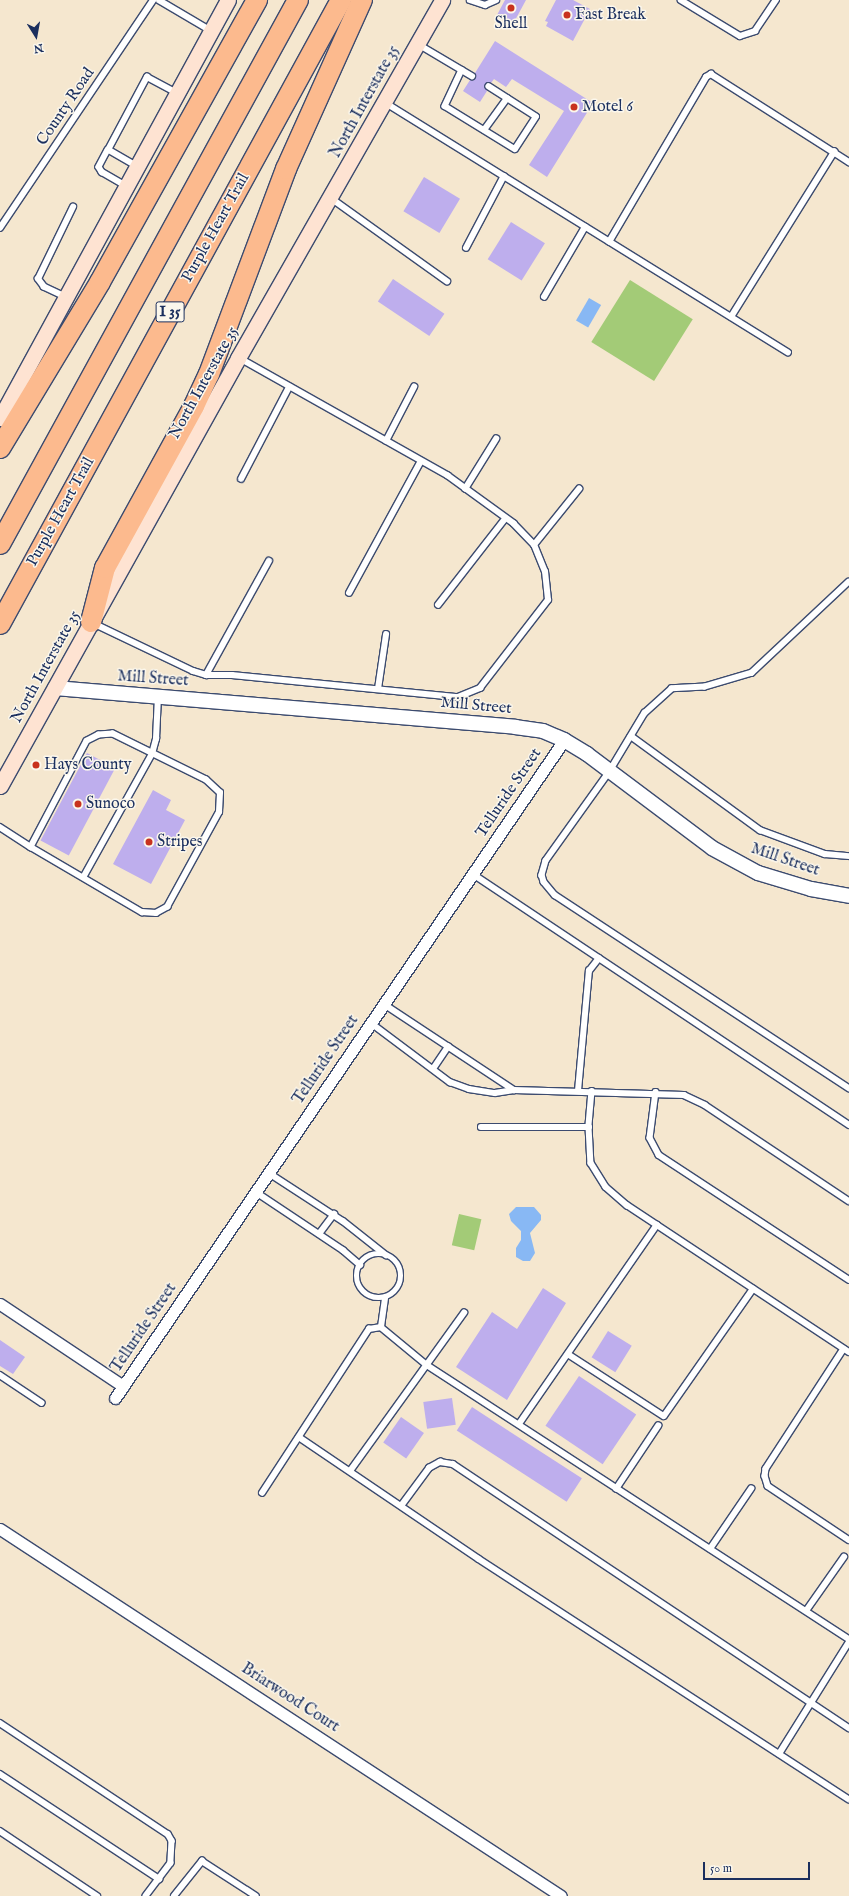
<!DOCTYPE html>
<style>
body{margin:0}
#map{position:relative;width:849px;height:1896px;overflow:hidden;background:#f5e7cf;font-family:"IM FELL English",serif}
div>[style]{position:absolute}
.green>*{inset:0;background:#a3cb77;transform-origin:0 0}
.water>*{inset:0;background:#88b8f4;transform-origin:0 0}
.building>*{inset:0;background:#beaeed;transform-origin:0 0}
.roads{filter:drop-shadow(1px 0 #3c4b6f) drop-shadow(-1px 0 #3c4b6f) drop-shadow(0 1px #3c4b6f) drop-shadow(0 -1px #3c4b6f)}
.service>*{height:5.5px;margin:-2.75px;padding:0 2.75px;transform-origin:2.75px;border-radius:2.75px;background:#fff}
.service>.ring{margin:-2.75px;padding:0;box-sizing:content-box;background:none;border:5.5px solid #fff;border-radius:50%}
.minor>*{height:11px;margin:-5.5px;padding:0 5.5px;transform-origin:5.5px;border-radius:5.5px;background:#fff}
.tertiary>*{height:14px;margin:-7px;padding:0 7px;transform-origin:7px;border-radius:7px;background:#fff}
.secondary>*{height:15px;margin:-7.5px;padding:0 7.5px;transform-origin:7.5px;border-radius:7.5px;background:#fee3d2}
.motorway>*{height:20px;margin:-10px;padding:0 10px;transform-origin:10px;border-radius:10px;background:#fcba8e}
.dots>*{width:11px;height:11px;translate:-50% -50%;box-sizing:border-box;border:2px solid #fbf7ec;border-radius:50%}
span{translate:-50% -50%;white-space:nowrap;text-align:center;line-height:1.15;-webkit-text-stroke:3px #fbf7ec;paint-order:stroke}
.shield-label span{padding:1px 3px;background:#fbf7ec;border:1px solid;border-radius:3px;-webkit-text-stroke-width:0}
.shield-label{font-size:15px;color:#1b2f5e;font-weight:700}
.poi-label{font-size:16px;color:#1b2f5e}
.left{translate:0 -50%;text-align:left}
.street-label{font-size:16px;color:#1b2f5e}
.north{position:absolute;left:16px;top:16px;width:40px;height:40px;-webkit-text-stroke:3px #fbf7ec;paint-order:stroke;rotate:169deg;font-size:11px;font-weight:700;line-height:16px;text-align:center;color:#1b2f5e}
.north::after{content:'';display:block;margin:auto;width:14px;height:18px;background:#1b2f5e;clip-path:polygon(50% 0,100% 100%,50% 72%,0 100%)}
.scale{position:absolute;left:703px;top:1862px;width:107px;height:18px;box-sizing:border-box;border:2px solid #1b2f5e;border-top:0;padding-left:5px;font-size:12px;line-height:14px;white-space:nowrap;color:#1b2f5e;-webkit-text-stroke:3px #fbf7ec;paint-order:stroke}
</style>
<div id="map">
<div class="green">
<div style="left:630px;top:280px;width:74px;height:73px;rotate:32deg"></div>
<div style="left:459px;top:1214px;width:23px;height:32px;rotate:13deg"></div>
</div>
<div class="water">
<div style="left:589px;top:298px;width:14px;height:26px;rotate:30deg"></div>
<div style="clip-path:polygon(516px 1207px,534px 1207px,541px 1215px,541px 1220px,530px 1233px,535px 1253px,530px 1261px,523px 1261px,516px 1257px,516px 1248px,521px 1240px,521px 1231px,511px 1221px,509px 1214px)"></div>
</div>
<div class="building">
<div style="clip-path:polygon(505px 0,526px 0,513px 24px,497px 15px)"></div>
<div style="clip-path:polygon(556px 0,573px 0,590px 9px,573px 41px,546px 26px,548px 22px,545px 21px)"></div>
<div style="clip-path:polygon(495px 41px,593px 103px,547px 177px,529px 165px,564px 111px,512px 79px,506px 87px,494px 79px,491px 83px,487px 83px,485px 87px,487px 91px,480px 102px,463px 91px,470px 80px,475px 78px,475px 73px)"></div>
<div style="left:424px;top:177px;width:42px;height:40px;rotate:31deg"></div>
<div style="left:511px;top:222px;width:40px;height:44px;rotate:32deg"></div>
<div style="left:393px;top:279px;width:62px;height:27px;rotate:34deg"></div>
<div style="left:87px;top:753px;width:32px;height:99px;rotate:28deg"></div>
<div style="clip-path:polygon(153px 790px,171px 800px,166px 810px,185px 820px,151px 884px,113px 864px)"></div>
<div style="clip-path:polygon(543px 1288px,566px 1303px,507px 1400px,456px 1367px,492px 1312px,517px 1329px)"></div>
<div style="left:608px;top:1331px;width:28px;height:31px;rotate:32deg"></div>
<div style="clip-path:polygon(0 1340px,25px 1357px,13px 1374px,0 1366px)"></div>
<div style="left:579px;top:1376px;width:69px;height:60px;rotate:34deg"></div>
<div style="left:452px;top:1398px;width:27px;height:29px;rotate:82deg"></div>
<div style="left:472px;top:1407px;width:131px;height:28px;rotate:33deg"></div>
<div style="left:401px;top:1417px;width:28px;height:31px;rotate:35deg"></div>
</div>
<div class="roads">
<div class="service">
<div style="left:159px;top:0;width:59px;rotate:30.5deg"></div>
<div style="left:470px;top:0;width:16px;rotate:18deg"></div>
<div style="left:485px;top:5px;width:12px;rotate:-24deg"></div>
<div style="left:681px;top:0;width:69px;rotate:31.4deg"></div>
<div style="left:740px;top:36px;width:16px;rotate:-18deg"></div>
<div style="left:755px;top:31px;width:37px;rotate:-56deg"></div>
<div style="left:418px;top:44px;width:63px;rotate:30.7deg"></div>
<div style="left:462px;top:70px;width:40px;rotate:115deg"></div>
<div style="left:445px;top:106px;width:82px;rotate:31.6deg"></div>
<div style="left:515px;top:149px;width:38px;rotate:-57deg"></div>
<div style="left:536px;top:117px;width:56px;rotate:-147.4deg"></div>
<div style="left:386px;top:103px;width:473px;rotate:31.8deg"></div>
<div style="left:484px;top:130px;width:39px;rotate:-54deg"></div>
<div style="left:108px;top:150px;width:19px;rotate:118deg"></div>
<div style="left:99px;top:167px;width:6px;rotate:59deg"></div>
<div style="left:102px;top:172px;width:28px;rotate:30deg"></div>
<div style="left:136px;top:166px;width:32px;rotate:-150deg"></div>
<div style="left:108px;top:150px;width:83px;rotate:-61.9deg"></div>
<div style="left:147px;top:77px;width:34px;rotate:28deg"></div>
<div style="left:331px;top:198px;width:143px;rotate:35.6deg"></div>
<div style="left:0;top:228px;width:275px;rotate:-56.1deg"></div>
<div style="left:609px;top:242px;width:191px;rotate:-59.5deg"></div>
<div style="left:706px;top:77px;width:6px;rotate:-31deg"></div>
<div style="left:711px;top:74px;width:164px;rotate:32.5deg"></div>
<div style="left:466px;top:248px;width:81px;rotate:-62.2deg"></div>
<div style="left:65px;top:297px;width:23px;rotate:-155deg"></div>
<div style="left:44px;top:287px;width:10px;rotate:-127deg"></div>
<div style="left:38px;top:279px;width:80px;rotate:-64.1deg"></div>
<div style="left:544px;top:297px;width:81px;rotate:-59.6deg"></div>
<div style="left:731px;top:317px;width:195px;rotate:-58deg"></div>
<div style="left:386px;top:441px;width:61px;rotate:-62.6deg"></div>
<div style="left:241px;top:479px;width:104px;rotate:-62.4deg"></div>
<div style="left:465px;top:489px;width:59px;rotate:-58.2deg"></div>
<div style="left:534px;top:545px;width:72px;rotate:-51.2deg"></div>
<div style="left:849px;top:582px;width:133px;rotate:136.8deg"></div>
<div style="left:752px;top:673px;width:49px;rotate:163.4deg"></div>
<div style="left:705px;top:687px;width:33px;rotate:177deg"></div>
<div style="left:672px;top:689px;width:36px;rotate:138deg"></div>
<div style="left:645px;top:713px;width:70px;rotate:121deg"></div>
<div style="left:609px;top:773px;width:108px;rotate:125.6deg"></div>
<div style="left:546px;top:861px;width:15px;rotate:106deg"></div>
<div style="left:542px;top:875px;width:7px;rotate:74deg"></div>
<div style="left:544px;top:882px;width:17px;rotate:50deg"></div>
<div style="left:555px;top:895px;width:352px;rotate:33.3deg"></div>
<div style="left:349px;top:593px;width:150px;rotate:-61.4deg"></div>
<div style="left:438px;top:605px;width:109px;rotate:-52.1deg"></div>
<div style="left:93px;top:623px;width:111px;rotate:25.6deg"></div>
<div style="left:193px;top:671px;width:14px;rotate:17deg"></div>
<div style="left:206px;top:675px;width:26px"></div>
<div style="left:232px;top:675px;width:227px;rotate:5.6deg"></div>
<div style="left:458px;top:697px;width:24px;rotate:-22deg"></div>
<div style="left:480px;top:688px;width:111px;rotate:-52.3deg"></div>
<div style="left:548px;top:600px;width:28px;rotate:-96deg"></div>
<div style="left:545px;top:572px;width:29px;rotate:-112deg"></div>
<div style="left:534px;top:545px;width:29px;rotate:-134deg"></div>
<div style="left:514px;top:524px;width:82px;rotate:-144deg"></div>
<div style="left:448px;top:476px;width:240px;rotate:-150.6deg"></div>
<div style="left:206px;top:675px;width:130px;rotate:-61.1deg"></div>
<div style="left:378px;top:689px;width:55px;rotate:-81.6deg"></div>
<div style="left:631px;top:736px;width:160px;rotate:36.1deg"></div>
<div style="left:760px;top:830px;width:69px;rotate:20.3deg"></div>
<div style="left:825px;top:854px;width:24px;rotate:5deg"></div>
<div style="left:0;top:827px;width:37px;rotate:33deg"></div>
<div style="left:31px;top:847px;width:129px;rotate:30.4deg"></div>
<div style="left:142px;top:912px;width:14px;rotate:4deg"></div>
<div style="left:156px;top:913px;width:13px;rotate:-29deg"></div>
<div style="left:167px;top:907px;width:108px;rotate:-61.3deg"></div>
<div style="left:219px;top:812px;width:19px;rotate:-87deg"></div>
<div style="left:220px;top:793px;width:19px;rotate:-137deg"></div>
<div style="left:206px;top:780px;width:104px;rotate:-153.7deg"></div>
<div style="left:113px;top:734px;width:14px;rotate:176deg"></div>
<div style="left:99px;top:735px;width:13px;rotate:153deg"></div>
<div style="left:87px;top:741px;width:120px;rotate:117.8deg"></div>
<div style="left:473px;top:874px;width:452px;rotate:33.7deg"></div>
<div style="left:84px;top:876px;width:140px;rotate:-60.9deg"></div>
<div style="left:152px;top:754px;width:16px;rotate:-75deg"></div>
<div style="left:156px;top:739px;width:42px;rotate:-87.3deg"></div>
<div style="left:384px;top:1004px;width:156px;rotate:33.5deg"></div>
<div style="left:371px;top:1023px;width:99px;rotate:36.8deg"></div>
<div style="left:450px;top:1082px;width:20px;rotate:20deg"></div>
<div style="left:469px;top:1089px;width:26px;rotate:9deg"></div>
<div style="left:495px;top:1093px;width:19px;rotate:-9deg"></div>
<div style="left:514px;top:1090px;width:170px;rotate:1.7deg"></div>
<div style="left:684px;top:1095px;width:23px;rotate:25deg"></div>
<div style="left:705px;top:1105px;width:173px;rotate:33.7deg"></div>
<div style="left:433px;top:1069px;width:27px;rotate:-56deg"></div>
<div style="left:578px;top:1091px;width:121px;rotate:-84.8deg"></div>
<div style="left:589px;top:971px;width:16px;rotate:-52deg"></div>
<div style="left:592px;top:1091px;width:36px;rotate:95deg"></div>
<div style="left:589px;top:1127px;width:36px;rotate:87deg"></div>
<div style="left:591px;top:1163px;width:28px;rotate:58deg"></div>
<div style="left:606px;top:1187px;width:28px;rotate:41deg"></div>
<div style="left:627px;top:1205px;width:266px;rotate:33.5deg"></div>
<div style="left:656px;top:1092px;width:46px;rotate:97.4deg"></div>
<div style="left:650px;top:1138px;width:19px;rotate:62deg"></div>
<div style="left:659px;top:1155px;width:227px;rotate:33.3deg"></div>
<div style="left:481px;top:1127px;width:108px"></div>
<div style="left:269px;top:1173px;width:88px;rotate:33deg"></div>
<div style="left:343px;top:1221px;width:55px;rotate:38.3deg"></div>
<div style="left:256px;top:1192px;width:105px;rotate:33.7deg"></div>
<div style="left:343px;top:1250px;width:23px;rotate:41deg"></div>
<div style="left:319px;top:1234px;width:25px;rotate:-53deg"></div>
<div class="ring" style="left:357px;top:1254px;width:38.5px;height:38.5px"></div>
<div style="left:381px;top:1327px;width:29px;rotate:-82deg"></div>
<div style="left:844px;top:1349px;width:143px;rotate:123deg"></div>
<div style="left:766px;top:1469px;width:7px;rotate:98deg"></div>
<div style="left:765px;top:1476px;width:10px;rotate:73deg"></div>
<div style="left:768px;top:1486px;width:97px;rotate:33.7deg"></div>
<div style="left:568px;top:1354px;width:114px;rotate:32.9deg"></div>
<div style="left:664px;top:1416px;width:155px;rotate:-55deg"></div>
<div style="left:0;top:1375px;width:50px;rotate:33.7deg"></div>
<div style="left:519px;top:1424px;width:242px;rotate:-55.3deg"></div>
<div style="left:299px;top:1437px;width:217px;rotate:34.1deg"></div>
<div style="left:479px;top:1559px;width:441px;rotate:33deg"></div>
<div style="left:350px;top:1471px;width:195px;rotate:-54.2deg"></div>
<div style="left:616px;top:1489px;width:76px;rotate:-56.3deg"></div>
<div style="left:262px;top:1493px;width:196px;rotate:-56.9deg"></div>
<div style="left:369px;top:1329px;width:12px;rotate:-9deg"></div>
<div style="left:381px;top:1327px;width:60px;rotate:39.6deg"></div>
<div style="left:427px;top:1365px;width:503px;rotate:33deg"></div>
<div style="left:401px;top:1506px;width:47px;rotate:-53.6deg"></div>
<div style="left:429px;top:1468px;width:13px;rotate:-29deg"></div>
<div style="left:440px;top:1462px;width:13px;rotate:9deg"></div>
<div style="left:453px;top:1464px;width:476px;rotate:33.7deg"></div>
<div style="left:710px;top:1549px;width:73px;rotate:-55.7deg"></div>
<div style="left:806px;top:1611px;width:66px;rotate:-54.9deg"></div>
<div style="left:0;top:1723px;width:201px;rotate:33.5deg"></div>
<div style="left:168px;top:1834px;width:8px;rotate:60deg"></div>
<div style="left:172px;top:1841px;width:22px;rotate:93deg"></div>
<div style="left:171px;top:1863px;width:41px;rotate:127.1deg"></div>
<div style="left:779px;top:1754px;width:132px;rotate:-58deg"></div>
<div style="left:0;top:1774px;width:191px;rotate:33.4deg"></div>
<div style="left:0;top:1831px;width:117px;rotate:33.8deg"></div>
<div style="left:174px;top:1896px;width:45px;rotate:-51.3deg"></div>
<div style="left:202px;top:1861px;width:64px;rotate:32.9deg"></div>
</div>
<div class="minor">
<div style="left:0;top:1304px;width:148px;rotate:33.7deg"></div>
<div style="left:115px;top:1398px;width:797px;rotate:-55.69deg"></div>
<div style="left:0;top:1529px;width:670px;rotate:33.19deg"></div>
</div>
<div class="tertiary">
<div style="left:55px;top:688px;width:462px;rotate:4.8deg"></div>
<div style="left:515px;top:727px;width:28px;rotate:8deg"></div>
<div style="left:543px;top:731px;width:23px;rotate:23deg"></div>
<div style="left:564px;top:740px;width:27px;rotate:31deg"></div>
<div style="left:587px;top:754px;width:156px;rotate:36.9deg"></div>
<div style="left:712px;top:848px;width:52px;rotate:28.5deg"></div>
<div style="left:758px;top:873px;width:55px;rotate:16.8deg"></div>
<div style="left:811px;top:889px;width:39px;rotate:10deg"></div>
</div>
<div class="secondary">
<div style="left:0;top:418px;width:476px;rotate:-61.4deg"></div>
<div style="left:0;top:786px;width:490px;rotate:-60.9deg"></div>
<div style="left:238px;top:358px;width:412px;rotate:-60.3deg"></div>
</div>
<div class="motorway">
<div style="left:0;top:448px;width:194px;rotate:-58.9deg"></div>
<div style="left:100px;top:282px;width:323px;rotate:-60.9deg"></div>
<div style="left:0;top:544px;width:620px;rotate:-61.29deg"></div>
<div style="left:91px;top:622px;width:56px;rotate:-75.5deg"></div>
<div style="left:105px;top:568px;width:185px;rotate:-61.2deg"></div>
<div style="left:194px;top:406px;width:35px;rotate:-65deg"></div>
<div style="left:209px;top:374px;width:219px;rotate:-69.4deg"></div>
<div style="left:286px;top:169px;width:185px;rotate:-65.8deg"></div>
<div style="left:0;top:624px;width:711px;rotate:-61.34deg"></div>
</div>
</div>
<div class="dots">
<div style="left:511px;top:8px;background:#c8321e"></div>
<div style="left:567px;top:15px;background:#c8321e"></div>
<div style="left:574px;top:107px;background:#c8321e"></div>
<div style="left:36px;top:765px;background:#c8321e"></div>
<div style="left:78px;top:804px;background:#c8321e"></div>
<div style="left:149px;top:842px;background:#c8321e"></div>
</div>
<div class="shield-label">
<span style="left:170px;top:312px">I 35</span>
</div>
<div class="poi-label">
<span class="left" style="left:575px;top:15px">Fast Break</span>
<span style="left:511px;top:24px">Shell</span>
<span class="left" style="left:582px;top:107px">Motel 6</span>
<span class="left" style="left:44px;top:765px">Hays County</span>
<span class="left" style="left:86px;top:804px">Sunoco</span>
<span class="left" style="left:157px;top:842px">Stripes</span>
</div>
<div class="street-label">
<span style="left:365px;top:102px;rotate:-61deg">North Interstate 35</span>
<span style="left:66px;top:107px;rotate:-56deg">County Road</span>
<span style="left:216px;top:228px;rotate:-61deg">Purple Heart Trail</span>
<span style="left:204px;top:383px;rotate:-61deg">North Interstate 35</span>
<span style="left:61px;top:512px;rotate:-61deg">Purple Heart Trail</span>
<span style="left:46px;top:667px;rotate:-61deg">North Interstate 35</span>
<span style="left:153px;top:679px;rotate:4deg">Mill Street</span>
<span style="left:476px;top:706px;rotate:5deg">Mill Street</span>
<span style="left:509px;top:793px;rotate:-56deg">Telluride Street</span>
<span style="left:785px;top:860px;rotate:19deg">Mill Street</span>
<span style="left:326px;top:1060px;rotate:-56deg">Telluride Street</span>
<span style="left:144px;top:1328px;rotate:-56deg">Telluride Street</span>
<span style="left:290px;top:1698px;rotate:33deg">Briarwood Court</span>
</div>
<div class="north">N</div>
<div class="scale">50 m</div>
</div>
